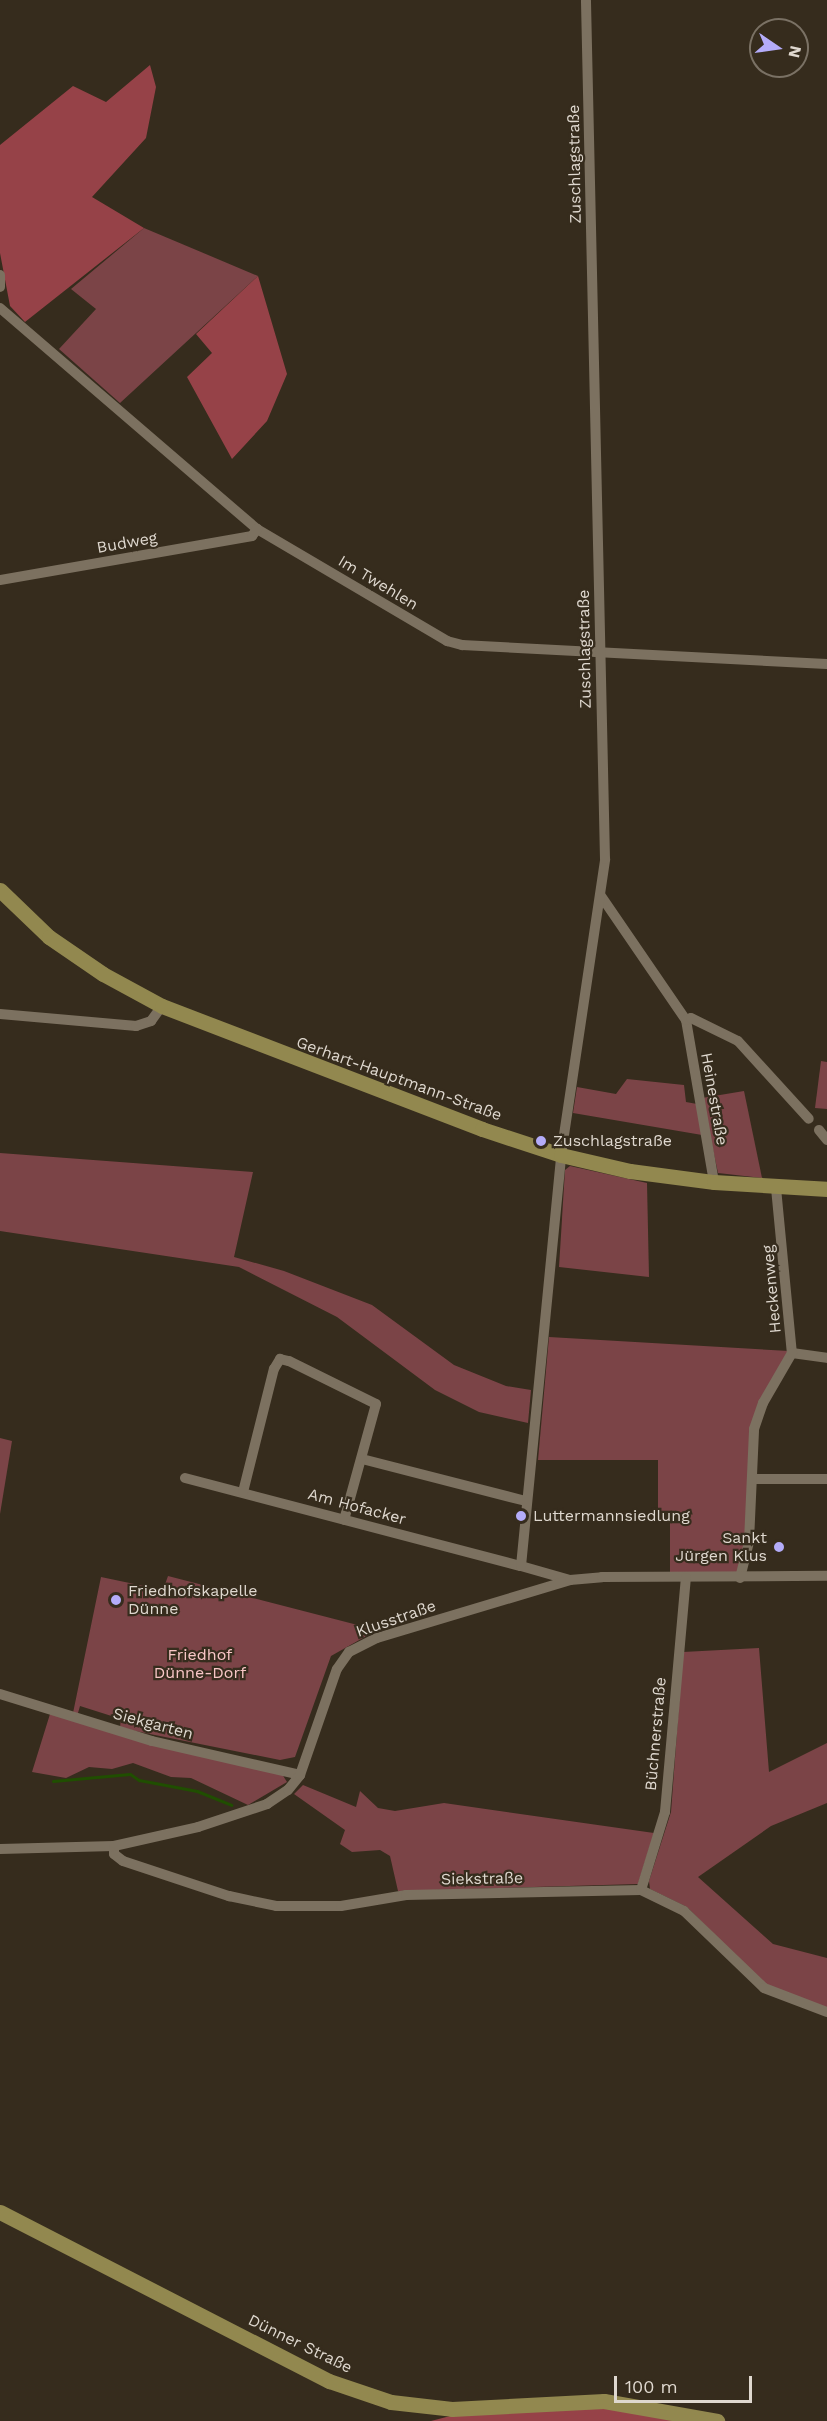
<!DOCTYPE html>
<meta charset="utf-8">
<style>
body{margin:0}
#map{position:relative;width:827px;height:2421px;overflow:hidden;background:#362c1d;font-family:"Work Sans",sans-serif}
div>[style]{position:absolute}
.green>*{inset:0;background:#7b4447}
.forest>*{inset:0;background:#964248}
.stream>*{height:3px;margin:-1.5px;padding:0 1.5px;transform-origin:1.5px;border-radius:1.5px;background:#204e01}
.street>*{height:10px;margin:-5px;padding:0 5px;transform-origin:5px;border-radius:5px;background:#7c7160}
.secondary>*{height:15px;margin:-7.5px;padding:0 7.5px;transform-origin:7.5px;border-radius:7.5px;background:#92884f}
.dots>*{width:16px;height:16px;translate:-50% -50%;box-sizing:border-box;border:3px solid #362c1d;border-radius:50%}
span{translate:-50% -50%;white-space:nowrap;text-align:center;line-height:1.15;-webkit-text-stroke:4.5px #362c1d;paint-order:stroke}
.street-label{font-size:16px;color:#dfd8cf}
.poi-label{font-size:16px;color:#dfd8cf}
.left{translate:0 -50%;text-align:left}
.right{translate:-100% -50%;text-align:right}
.park-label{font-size:16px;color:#f8c6c6}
.north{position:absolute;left:749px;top:18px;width:60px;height:60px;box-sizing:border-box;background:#362c1d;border:2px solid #7a7164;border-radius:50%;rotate:103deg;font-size:16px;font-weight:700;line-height:24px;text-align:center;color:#dfd8cf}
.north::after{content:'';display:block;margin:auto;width:21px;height:27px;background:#b4acf9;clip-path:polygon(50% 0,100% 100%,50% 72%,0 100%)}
.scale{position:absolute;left:614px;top:2376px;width:138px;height:27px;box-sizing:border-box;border:3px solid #dfd8cf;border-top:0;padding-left:8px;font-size:18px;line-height:21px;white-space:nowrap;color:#dfd8cf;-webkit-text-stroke:4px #362c1d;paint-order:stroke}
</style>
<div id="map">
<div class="green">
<div style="clip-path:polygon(144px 228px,258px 276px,120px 403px,59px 349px,96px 309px,71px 289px)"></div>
<div style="clip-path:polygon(821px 1061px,827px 1062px,827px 1109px,815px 1108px)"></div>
<div style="clip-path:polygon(627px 1079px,684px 1085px,686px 1102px,697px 1104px,702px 1135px,573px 1113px,577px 1087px,616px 1094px)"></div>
<div style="clip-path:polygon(744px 1091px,762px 1178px,718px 1173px,702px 1098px)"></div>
<div style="clip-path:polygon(0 1153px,253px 1172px,234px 1257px,284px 1271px,372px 1305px,454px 1365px,506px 1386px,531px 1390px,528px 1423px,479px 1412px,435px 1390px,337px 1317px,239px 1267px,0 1231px)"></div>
<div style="clip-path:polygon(570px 1166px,647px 1183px,649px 1277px,559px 1267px,565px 1170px)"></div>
<div style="clip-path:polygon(549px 1337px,789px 1351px,761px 1402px,746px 1541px,738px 1575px,670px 1573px,670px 1513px,658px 1513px,658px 1460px,538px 1460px)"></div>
<div style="clip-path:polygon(0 1438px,12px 1441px,0 1514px)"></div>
<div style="clip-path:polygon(168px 1576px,377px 1630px,331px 1656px,295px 1757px,280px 1760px,135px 1731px,120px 1727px,121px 1719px,80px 1706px,78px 1713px,73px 1713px,101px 1577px,163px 1590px)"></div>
<div style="clip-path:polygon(759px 1648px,769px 1772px,827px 1743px,827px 1803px,771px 1826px,698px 1877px,773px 1944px,827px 1958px,827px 2009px,766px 1986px,687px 1907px,650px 1889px,649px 1881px,671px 1812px,683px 1652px)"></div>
<div style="clip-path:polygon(50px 1714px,282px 1774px,287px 1782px,248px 1805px,191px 1778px,171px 1777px,133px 1763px,112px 1769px,89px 1767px,66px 1778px,32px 1772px)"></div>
<div style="clip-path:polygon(303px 1785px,356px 1807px,360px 1791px,378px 1808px,395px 1811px,444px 1803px,654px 1833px,638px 1884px,398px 1891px,390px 1856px,380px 1850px,352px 1852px,340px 1844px,345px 1830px,294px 1794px)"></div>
</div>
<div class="forest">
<div style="clip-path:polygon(150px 65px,156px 87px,146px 138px,92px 197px,144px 228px,25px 322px,10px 306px,0 253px,0 145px,73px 86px,106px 102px)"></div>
<div style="clip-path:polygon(258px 276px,287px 374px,267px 421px,232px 459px,187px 377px,212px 353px,196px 334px)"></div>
<div style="clip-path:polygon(596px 2404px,688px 2421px,431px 2421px,454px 2415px)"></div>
</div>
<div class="stream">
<div style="left:53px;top:1781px;width:77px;rotate:-5.2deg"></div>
<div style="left:130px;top:1774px;width:11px;rotate:34deg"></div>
<div style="left:139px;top:1780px;width:59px;rotate:10.7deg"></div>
<div style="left:197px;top:1791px;width:37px;rotate:22deg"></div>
</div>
<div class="street">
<div style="left:0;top:275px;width:12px;rotate:90deg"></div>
<div style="left:0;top:308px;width:339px;rotate:40.7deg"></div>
<div style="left:257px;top:529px;width:221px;rotate:30.5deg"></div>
<div style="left:447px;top:641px;width:16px;rotate:15deg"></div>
<div style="left:462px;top:645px;width:365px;rotate:3deg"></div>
<div style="left:0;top:580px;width:256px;rotate:-9.9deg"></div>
<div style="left:252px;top:536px;width:9px;rotate:-54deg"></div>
<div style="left:601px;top:896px;width:150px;rotate:55.6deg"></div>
<div style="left:686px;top:1020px;width:164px;rotate:80.2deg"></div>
<div style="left:0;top:1014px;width:137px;rotate:5deg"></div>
<div style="left:136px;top:1026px;width:16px;rotate:-18deg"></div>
<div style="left:151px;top:1021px;width:19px;rotate:-54deg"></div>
<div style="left:686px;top:1020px;width:5px;rotate:-22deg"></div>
<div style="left:691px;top:1018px;width:52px;rotate:26.1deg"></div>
<div style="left:738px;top:1041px;width:105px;rotate:47.7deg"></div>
<div style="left:819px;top:1130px;width:13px;rotate:51deg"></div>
<div style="left:776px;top:1188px;width:166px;rotate:84.5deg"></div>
<div style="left:792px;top:1353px;width:35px;rotate:8deg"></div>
<div style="left:362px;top:1459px;width:168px;rotate:14.4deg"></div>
<div style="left:185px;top:1478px;width:347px;rotate:14.7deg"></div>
<div style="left:752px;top:1479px;width:75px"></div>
<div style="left:243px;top:1492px;width:127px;rotate:-75.9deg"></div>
<div style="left:274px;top:1369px;width:12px;rotate:-59deg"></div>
<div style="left:280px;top:1359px;width:9px;rotate:13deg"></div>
<div style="left:289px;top:1361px;width:97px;rotate:26.3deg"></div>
<div style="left:376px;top:1404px;width:120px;rotate:105.4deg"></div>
<div style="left:740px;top:1578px;width:38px;rotate:-76deg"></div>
<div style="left:749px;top:1541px;width:112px;rotate:-87.4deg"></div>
<div style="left:754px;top:1429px;width:28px;rotate:-71deg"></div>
<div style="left:763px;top:1403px;width:58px;rotate:-59.9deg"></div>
<div style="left:570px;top:1580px;width:51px;rotate:-164.1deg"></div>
<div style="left:521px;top:1566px;width:413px;rotate:-84.4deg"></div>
<div style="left:561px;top:1155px;width:299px;rotate:-81.5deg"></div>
<div style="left:605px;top:859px;width:859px;rotate:-91.27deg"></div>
<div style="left:0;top:1694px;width:159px;rotate:17.2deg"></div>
<div style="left:152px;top:1741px;width:152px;rotate:12.9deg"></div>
<div style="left:114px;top:1846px;width:8px;rotate:90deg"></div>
<div style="left:114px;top:1854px;width:11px;rotate:38deg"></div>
<div style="left:123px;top:1861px;width:112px;rotate:18.3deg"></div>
<div style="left:229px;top:1896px;width:48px;rotate:12deg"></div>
<div style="left:276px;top:1906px;width:65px"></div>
<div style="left:341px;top:1906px;width:66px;rotate:-9.6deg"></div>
<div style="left:406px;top:1895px;width:235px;rotate:-1.2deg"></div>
<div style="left:641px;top:1890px;width:48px;rotate:26deg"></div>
<div style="left:684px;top:1911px;width:111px;rotate:43.9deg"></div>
<div style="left:764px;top:1988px;width:67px;rotate:20.9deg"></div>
<div style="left:0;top:1849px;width:114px;rotate:-1.5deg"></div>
<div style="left:114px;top:1846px;width:86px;rotate:-12.7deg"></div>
<div style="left:198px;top:1827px;width:73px;rotate:-18.4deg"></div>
<div style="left:267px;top:1804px;width:25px;rotate:-34deg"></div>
<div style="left:288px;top:1790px;width:19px;rotate:-51deg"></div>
<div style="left:300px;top:1775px;width:112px;rotate:-70.8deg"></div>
<div style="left:337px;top:1669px;width:21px;rotate:-55deg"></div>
<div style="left:349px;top:1652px;width:31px;rotate:-27deg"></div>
<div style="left:377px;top:1638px;width:202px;rotate:-16.7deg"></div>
<div style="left:570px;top:1580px;width:32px;rotate:-5deg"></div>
<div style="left:602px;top:1577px;width:225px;rotate:-0.3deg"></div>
<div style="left:641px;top:1890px;width:82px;rotate:-72.9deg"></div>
<div style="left:665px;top:1812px;width:235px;rotate:-84.9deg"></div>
</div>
<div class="secondary">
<div style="left:0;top:890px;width:68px;rotate:43.8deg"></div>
<div style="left:49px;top:937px;width:65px;rotate:34.4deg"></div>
<div style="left:103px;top:974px;width:67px;rotate:28.5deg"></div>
<div style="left:162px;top:1006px;width:343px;rotate:21deg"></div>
<div style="left:482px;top:1129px;width:83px;rotate:18.2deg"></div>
<div style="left:561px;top:1155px;width:71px;rotate:13.1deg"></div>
<div style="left:630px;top:1171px;width:85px;rotate:7.5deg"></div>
<div style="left:714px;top:1182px;width:113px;rotate:3.5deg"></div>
<div style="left:0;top:2212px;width:370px;rotate:27.2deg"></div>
<div style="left:329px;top:2381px;width:65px;rotate:18.7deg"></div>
<div style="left:391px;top:2402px;width:61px;rotate:6.5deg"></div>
<div style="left:452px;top:2409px;width:152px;rotate:-3deg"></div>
<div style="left:604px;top:2401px;width:115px;rotate:10deg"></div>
</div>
<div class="dots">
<div style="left:541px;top:1141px;background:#b4acf9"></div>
<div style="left:521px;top:1516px;background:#b4acf9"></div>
<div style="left:779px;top:1547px;background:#b4acf9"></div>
<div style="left:116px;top:1600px;background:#b4acf9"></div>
</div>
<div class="street-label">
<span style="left:575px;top:164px;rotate:-91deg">Zuschlagstraße</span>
<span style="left:127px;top:543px;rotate:-10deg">Budweg</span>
<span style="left:378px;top:583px;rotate:31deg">Im Twehlen</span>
<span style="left:585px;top:649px;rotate:-91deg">Zuschlagstraße</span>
<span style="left:399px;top:1079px;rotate:20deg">Gerhart-Hauptmann-Straße</span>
<span style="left:714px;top:1099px;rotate:80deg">Heinestraße</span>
<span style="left:772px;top:1289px;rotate:-95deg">Heckenweg</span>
<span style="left:357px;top:1507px;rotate:15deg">Am Hofacker</span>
<span style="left:396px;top:1619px;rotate:-19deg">Klusstraße</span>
<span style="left:153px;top:1724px;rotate:15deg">Siekgarten</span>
<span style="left:656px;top:1734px;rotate:-85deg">Büchnerstraße</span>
<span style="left:482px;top:1879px;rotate:-1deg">Siekstraße</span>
<span style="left:300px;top:2344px;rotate:26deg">Dünner Straße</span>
</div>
<div class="poi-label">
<span class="left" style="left:553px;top:1141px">Zuschlagstraße</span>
<span class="left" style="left:533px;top:1516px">Luttermannsiedlung</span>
<span class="right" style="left:767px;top:1547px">Sankt<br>Jürgen Klus</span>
<span class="left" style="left:128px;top:1600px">Friedhofskapelle<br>Dünne</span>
</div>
<div class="park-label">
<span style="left:200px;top:1664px">Friedhof<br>Dünne-Dorf</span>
</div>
<div class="north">N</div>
<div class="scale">100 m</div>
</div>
